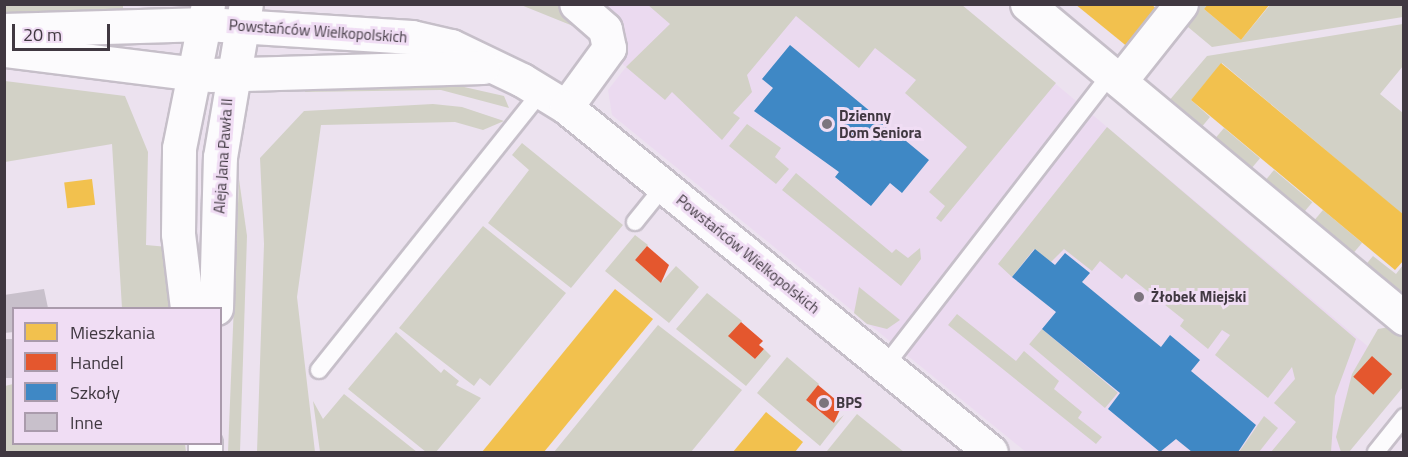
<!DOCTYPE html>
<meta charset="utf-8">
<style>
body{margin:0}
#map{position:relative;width:1408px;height:457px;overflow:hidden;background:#ece2ef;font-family:"Titillium Web",sans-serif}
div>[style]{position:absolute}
.built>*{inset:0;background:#ebdaf0}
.green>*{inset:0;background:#d2d1c6;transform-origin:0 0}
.homes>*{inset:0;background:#f2c14e;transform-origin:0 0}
.shops>*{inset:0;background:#e4572e;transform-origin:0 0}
.schools>*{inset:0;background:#3f88c5}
.building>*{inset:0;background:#c8c0cb;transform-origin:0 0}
.roads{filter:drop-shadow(2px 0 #c6bfc9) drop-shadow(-2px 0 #c6bfc9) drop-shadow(0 2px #c6bfc9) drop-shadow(0 -2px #c6bfc9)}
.lane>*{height:16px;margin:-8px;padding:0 8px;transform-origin:8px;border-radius:8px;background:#fcfbfd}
.street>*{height:33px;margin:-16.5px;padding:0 16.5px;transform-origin:16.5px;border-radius:16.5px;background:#fcfbfd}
.secondary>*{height:33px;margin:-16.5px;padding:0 16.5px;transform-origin:16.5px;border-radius:16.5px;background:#fcfbfd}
.dots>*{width:16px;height:16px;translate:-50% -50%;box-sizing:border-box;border:3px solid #f0ddf4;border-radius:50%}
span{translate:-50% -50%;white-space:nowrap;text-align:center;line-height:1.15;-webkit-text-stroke:6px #f0ddf4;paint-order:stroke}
.street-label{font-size:15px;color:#403841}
.poi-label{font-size:15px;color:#403841;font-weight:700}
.left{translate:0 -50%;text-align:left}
.frame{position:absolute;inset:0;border:6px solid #403841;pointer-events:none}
.legend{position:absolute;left:12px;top:307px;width:210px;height:138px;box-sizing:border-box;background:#f0ddf4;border:2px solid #aa9bac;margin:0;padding:8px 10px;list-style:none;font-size:18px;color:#403841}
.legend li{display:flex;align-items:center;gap:12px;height:30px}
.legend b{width:30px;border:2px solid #aa9bac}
.scale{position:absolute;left:12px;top:24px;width:98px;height:27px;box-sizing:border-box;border:3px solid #403841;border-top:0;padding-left:8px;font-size:18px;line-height:21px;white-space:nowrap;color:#403841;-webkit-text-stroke:4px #f0ddf4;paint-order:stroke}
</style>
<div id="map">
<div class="built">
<div style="clip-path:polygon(552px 5px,962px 5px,1403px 376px,1403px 387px,1349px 452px,1026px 452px,612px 115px,608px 90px,626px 67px)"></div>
</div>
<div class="green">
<div style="left:4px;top:5px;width:119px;height:9px"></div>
<div style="clip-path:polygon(521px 5px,558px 5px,588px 38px,573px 26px)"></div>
<div style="clip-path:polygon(962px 5px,1056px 83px,941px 222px,936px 218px,945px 206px,929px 192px,967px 147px,905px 93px,916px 80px,875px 48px,859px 68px,796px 16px,747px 75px,752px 92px,733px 113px,740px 118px,722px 140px,672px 92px,665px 100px,626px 67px,670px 24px,648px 5px)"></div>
<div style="clip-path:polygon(1196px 5px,1208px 5px,1204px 9px,1241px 40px,1270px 5px,1403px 5px,1403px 17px,1212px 47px,1182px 22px)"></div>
<div style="clip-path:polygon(1403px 24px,1403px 66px,1380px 94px,1403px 113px,1403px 215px,1222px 63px,1191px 100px,1210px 117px,1200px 129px,1168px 102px,1207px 56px)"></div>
<div style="clip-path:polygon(5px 81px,125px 96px,148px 152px,146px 245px,168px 247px,178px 308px,122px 308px,112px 144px,5px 162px)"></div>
<div style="clip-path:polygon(442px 82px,504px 96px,509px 108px,441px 90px,305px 92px,305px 85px)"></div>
<div style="clip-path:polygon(433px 104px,462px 107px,504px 121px,483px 130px,455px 122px,321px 125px,297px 297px,315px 452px,257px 452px,264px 244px,260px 158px,304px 111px)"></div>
<div style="clip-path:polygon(747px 124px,781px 148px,775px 157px,789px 169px,776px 184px,729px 146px)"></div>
<div style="clip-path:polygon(1107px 127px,1356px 339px,1335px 396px,1331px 452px,1271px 452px,1296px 422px,1274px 403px,1295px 379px,1292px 367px,1268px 398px,1215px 355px,1230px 335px,1222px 330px,1208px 349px,1180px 326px,1184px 320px,1126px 274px,1122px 279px,1100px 261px,1092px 271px,1064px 249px,1051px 262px,1034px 249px,1012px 277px,998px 264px)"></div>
<div style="left:1224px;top:128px;width:47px;height:16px;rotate:40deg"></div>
<div style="clip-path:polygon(522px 143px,623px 225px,571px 288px,488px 223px,529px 170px,512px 155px)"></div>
<div style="left:1274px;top:170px;width:50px;height:16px;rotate:40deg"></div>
<div style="clip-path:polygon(796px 173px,892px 253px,896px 249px,908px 258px,920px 248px,921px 259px,901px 286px,782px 190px)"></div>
<div style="clip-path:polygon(239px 179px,247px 236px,240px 452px,228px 452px)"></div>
<div style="left:1323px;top:210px;width:51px;height:18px;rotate:40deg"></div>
<div style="clip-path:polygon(483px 226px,566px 293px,490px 386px,480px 378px,474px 386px,399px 328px)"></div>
<div style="clip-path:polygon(635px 235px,648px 245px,635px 260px,661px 283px,676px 266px,699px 287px,669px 323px,605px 271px)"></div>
<div style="clip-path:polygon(1373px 256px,1396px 274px,1403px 265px,1403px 300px,1363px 268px)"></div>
<div style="clip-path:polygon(859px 287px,900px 320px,887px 329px,867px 324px,854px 313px)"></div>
<div style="clip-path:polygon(707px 293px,742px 321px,729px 336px,755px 359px,764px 349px,771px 356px,746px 386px,676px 329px)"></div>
<div style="clip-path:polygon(957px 314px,1016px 361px,1024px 351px,1059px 381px,1054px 389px,1082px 412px,1078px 418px,1102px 437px,1096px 444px,948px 325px)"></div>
<div style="clip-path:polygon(658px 325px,742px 390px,691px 452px,554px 452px)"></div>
<div style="clip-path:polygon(1395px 326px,1403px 333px,1403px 387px,1349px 452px,1341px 452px,1336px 437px,1352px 374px,1378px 329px)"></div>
<div style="left:1042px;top:329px;width:99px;height:20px;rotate:40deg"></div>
<div style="clip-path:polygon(396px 332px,441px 373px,444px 369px,459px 381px,456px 385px,481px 398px,436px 452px,426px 452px,348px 389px)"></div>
<div style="clip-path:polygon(787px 357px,819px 384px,806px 400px,834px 423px,844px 415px,820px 446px,757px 393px)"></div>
<div style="clip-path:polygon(13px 384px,14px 444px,185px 444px,186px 452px,5px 452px,5px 386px)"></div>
<div style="clip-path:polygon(344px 394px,417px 452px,320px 452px,313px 401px,323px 419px)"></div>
<div style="clip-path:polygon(857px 414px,904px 452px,827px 451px)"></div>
<div style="clip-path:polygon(1264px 416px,1278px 428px,1259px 452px,1239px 452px)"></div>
</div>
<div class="homes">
<div style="clip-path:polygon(1075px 4px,1151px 4px,1159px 11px,1129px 48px)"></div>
<div style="clip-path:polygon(1208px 4px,1270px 4px,1241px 40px,1204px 9px)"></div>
<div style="clip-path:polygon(1221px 63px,1404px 215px,1404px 260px,1395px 270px,1191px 100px)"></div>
<div style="left:92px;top:179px;width:26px;height:28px;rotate:83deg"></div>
<div style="clip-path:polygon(615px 289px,653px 319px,544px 452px,482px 452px)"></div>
<div style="clip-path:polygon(766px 412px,803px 442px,795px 452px,733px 452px)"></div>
</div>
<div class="shops">
<div style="clip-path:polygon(647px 246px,669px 265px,661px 283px,635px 260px)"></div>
<div style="clip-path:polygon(741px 322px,763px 341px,759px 345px,764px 349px,755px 359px,728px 336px)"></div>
<div style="left:1372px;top:356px;width:27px;height:28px;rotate:42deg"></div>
<div style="clip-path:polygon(818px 385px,842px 405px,834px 423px,806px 400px)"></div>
</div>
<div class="schools">
<div style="clip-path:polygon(790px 45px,929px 160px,902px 193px,890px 183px,871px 206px,835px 177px,839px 172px,754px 111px,773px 88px,762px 79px)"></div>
<div style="clip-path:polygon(1035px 249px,1055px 265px,1065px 253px,1090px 273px,1082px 282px,1161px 347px,1170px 335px,1200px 360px,1191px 371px,1256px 425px,1238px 452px,1192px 452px,1176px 439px,1160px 452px,1108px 409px,1120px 393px,1042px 329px,1056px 312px,1012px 277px)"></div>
</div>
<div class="building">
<div style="clip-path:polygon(44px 289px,48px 308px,14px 308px,14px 332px,4px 333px,4px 295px)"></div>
<div style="left:14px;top:339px;width:39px;height:10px;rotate:90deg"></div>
</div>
<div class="roads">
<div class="lane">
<div style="left:635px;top:222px;width:46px;rotate:-51.1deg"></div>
<div style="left:885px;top:366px;width:369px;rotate:-52.3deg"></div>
<div style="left:319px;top:370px;width:357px;rotate:-51.4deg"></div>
<div style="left:1376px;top:452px;width:45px;rotate:-51.3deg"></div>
</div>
<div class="street">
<div style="left:1027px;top:4px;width:491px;rotate:39.8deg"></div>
<div style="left:4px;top:30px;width:202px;rotate:-1.7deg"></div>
<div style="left:4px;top:50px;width:193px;rotate:7.1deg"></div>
<div style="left:1120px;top:81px;width:98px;rotate:-51.6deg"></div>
<div style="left:566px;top:107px;width:73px;rotate:-53.9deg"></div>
<div style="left:609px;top:48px;width:19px;rotate:-102deg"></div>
<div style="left:605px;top:29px;width:38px;rotate:-139deg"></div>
</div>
<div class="secondary">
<div style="left:206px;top:24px;width:206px;rotate:3.6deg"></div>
<div style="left:412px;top:37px;width:40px;rotate:13deg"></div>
<div style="left:451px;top:46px;width:79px;rotate:25.6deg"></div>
<div style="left:522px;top:80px;width:52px;rotate:31.5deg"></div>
<div style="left:566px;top:107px;width:547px;rotate:39.07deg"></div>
<div style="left:210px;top:75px;width:273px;rotate:-1.7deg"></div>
<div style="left:187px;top:308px;width:75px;rotate:-96.9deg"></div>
<div style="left:178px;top:234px;width:86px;rotate:-89.3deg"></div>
<div style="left:179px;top:148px;width:147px;rotate:-78.6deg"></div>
<div style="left:216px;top:308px;width:151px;rotate:-88.5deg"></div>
<div style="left:220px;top:157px;width:155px;rotate:-80.4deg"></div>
<div style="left:205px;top:444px;width:8px;rotate:90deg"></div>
</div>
</div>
<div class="dots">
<div style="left:827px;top:124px;background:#7c747e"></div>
<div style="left:1139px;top:297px;background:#7c747e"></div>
<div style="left:824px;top:403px;background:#7c747e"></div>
</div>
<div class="street-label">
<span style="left:318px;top:31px;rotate:4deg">Powstańców Wielkopolskich</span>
<span style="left:223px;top:156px;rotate:-86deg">Aleja Jana Pawła II</span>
<span style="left:748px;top:254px;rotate:39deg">Powstańców Wielkopolskich</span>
</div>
<div class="poi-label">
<span class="left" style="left:839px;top:124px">Dzienny<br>Dom Seniora</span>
<span class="left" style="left:1151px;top:297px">Żłobek Miejski</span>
<span class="left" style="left:836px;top:403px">BPS</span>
</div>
<div class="frame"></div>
<ul class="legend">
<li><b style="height:16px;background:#f2c14e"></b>Mieszkania</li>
<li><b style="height:16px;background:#e4572e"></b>Handel</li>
<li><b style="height:16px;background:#3f88c5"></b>Szkoły</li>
<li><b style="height:16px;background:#c8c0cb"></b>Inne</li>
</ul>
<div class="scale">20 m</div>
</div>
